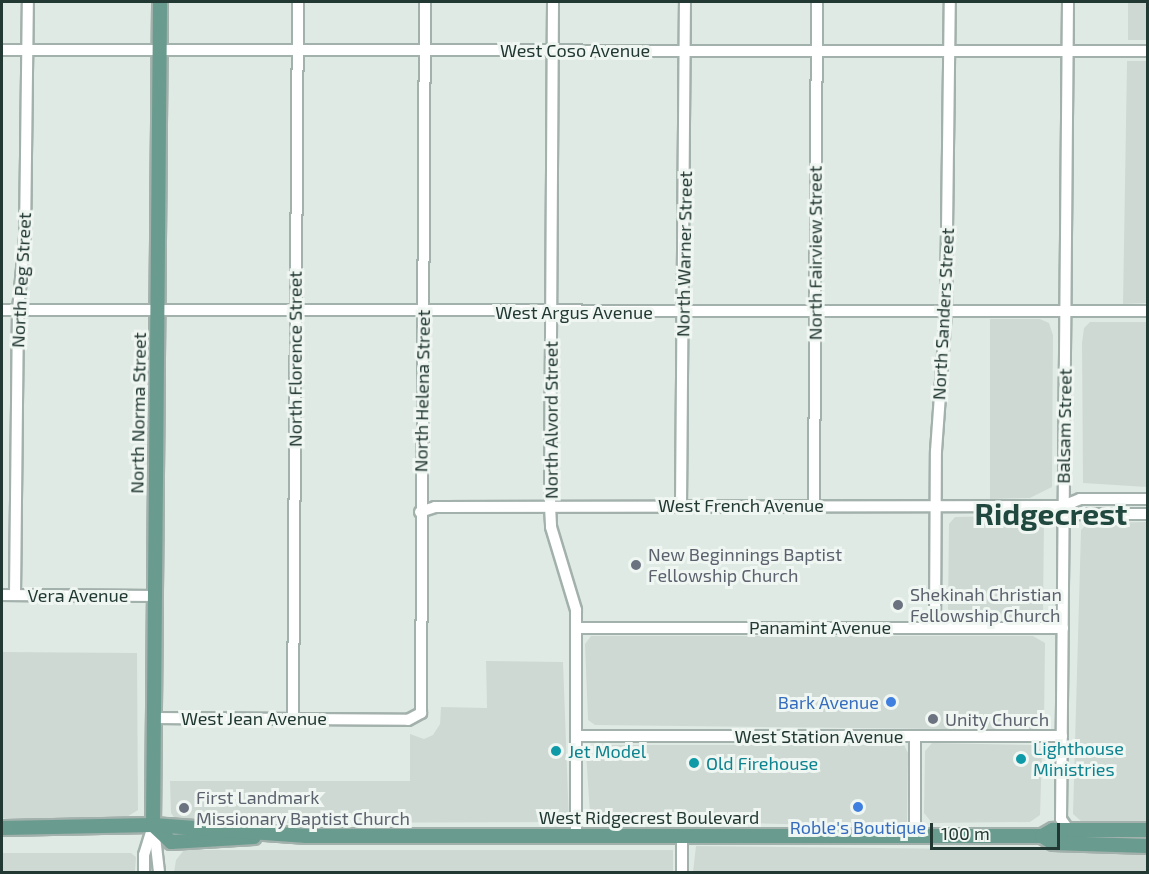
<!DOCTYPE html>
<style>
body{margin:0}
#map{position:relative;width:1149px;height:874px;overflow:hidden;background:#e0eae5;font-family:"Exo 2",sans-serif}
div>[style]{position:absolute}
.built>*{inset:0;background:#cfd9d4;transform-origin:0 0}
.roads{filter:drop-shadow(2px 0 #a3b1ac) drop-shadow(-2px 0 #a3b1ac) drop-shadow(0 2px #a3b1ac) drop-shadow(0 -2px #a3b1ac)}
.minor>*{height:10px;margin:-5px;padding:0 5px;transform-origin:5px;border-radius:5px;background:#fff}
.major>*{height:14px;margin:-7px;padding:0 7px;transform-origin:7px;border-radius:7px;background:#699b8e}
.dots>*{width:16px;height:16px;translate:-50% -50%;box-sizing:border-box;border:3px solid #f0f7f3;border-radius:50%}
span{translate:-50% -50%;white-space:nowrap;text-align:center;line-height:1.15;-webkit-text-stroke:6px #f0f7f3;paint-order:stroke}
.street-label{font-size:18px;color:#223832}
.worship-label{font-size:18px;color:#5b616d}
.left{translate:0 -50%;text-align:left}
.shop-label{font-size:18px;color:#366cbe}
.right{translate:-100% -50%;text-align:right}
.culture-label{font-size:18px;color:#0d838f}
.town-label{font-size:30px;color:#20483f;font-weight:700}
.frame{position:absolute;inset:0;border:3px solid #223832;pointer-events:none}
.scale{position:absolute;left:930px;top:823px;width:130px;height:27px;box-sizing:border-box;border:3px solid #223832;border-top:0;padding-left:8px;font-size:18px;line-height:21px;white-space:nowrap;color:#223832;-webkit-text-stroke:4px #f0f7f3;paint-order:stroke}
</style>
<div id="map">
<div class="built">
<div style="left:1128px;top:2px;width:19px;height:38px"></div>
<div style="clip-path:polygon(1127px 61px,1147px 61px,1147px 303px,1123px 304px)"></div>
<div style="clip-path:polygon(990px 319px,1040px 319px,1049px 323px,1053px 335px,1052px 487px,1030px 498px,990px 499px)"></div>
<div style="clip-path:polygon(1090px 322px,1147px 322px,1147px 487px,1083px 483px,1082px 343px,1084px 328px)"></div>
<div style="clip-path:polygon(1036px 515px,1044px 522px,1043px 613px,1032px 619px,953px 617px,948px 609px,949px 524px,955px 517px)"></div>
<div style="clip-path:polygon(1147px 522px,1147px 821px,1082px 822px,1073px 814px,1081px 530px,1088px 523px)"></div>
<div style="clip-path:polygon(591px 636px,1033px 636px,1045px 643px,1044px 727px,1035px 730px,595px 725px,588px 720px,585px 644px)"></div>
<div style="clip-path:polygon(2px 652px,137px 653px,138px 810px,125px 818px,2px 818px)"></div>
<div style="clip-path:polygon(486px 661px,563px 662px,569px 822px,270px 823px,176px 820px,171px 813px,170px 781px,410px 781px,410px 734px,424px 739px,433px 735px,440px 724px,441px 707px,487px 708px)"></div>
<div style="clip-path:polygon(932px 743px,1035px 745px,1042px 751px,1040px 815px,1030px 822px,932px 823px,924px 813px,925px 751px)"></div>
<div style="clip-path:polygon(594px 745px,904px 745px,908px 753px,907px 822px,897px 827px,596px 819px,590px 814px,586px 753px)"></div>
<div style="clip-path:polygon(696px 846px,1077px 850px,1148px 855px,1147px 872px,693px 872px)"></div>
<div style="clip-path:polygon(184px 850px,673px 850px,673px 872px,174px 872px,176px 860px)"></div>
<div style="clip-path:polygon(2px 853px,131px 853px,136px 857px,135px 872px,2px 872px)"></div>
</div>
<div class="roads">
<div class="minor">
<div style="left:553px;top:2px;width:504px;rotate:90.34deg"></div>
<div style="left:550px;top:506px;width:21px;rotate:87deg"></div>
<div style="left:551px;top:527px;width:87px;rotate:73.2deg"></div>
<div style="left:576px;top:610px;width:225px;rotate:90deg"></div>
<div style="left:1068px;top:2px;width:817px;rotate:90.49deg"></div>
<div style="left:1061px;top:819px;width:16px;rotate:55deg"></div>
<div style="left:2px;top:50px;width:1146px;rotate:0.05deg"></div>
<div style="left:2px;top:310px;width:1146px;rotate:0.05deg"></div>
<div style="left:814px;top:505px;width:503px;rotate:-89.66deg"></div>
<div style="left:681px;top:506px;width:504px;rotate:-89.55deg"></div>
<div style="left:1063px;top:506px;width:18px;rotate:27deg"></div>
<div style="left:1079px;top:514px;width:69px"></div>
<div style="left:420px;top:512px;width:16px;rotate:-18deg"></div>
<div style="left:435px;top:507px;width:628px;rotate:-0.09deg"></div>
<div style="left:1063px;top:506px;width:18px;rotate:-22deg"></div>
<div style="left:1080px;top:499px;width:68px"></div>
<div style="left:2px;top:595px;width:152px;rotate:0.4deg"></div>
<div style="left:15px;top:595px;width:285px;rotate:-89.4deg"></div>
<div style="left:18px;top:310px;width:73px;rotate:-84.5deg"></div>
<div style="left:25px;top:237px;width:235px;rotate:-89.3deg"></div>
<div style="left:935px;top:627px;width:176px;rotate:-89.7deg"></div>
<div style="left:936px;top:451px;width:139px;rotate:-85.9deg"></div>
<div style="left:946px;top:312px;width:310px;rotate:-89.3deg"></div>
<div style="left:577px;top:628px;width:486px"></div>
<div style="left:293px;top:717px;width:715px;rotate:-89.6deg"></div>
<div style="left:153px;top:718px;width:255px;rotate:0.4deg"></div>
<div style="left:408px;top:720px;width:15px;rotate:-28deg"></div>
<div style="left:421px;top:713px;width:711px;rotate:-89.68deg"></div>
<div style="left:576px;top:736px;width:486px"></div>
<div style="left:154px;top:828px;width:44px;rotate:83.5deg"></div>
<div style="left:915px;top:835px;width:99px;rotate:-90deg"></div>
<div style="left:144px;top:872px;width:17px;rotate:-90deg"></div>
<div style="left:144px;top:855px;width:31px;rotate:-73deg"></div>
<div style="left:682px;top:872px;width:37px;rotate:-90deg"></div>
</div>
<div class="major">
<div style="left:153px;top:825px;width:823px;rotate:-89.51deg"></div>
<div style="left:153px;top:825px;width:25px;rotate:43deg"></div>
<div style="left:171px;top:842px;width:83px;rotate:-3.4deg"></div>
<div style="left:2px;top:828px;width:151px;rotate:-1.1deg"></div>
<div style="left:153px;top:825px;width:154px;rotate:4.1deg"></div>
<div style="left:307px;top:836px;width:735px"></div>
<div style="left:1042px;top:836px;width:13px;rotate:-29deg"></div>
<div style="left:1053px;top:830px;width:95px"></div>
<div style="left:1042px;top:836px;width:13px;rotate:32deg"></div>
<div style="left:1053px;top:843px;width:95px;rotate:1.8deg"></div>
</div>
</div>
<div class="dots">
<div style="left:636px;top:565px;background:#6b7280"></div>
<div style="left:898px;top:605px;background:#6b7280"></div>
<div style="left:891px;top:702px;background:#3f7fe0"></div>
<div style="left:933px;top:719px;background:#6b7280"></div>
<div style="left:556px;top:751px;background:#0f9aa8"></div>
<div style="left:1021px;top:759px;background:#0f9aa8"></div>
<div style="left:694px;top:763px;background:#0f9aa8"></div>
<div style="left:858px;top:807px;background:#3f7fe0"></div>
<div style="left:184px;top:808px;background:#6b7280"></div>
</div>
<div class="street-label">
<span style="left:575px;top:50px">West Coso Avenue</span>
<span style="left:815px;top:253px;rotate:-90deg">North Fairview Street</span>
<span style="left:684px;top:254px;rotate:-89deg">North Warner Street</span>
<span style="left:21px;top:280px;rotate:-87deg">North Peg Street</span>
<span style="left:574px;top:312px">West Argus Avenue</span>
<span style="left:943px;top:314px;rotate:-87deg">North Sanders Street</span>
<span style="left:295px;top:359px;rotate:-90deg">North Florence Street</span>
<span style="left:422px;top:391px;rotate:-89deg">North Helena Street</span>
<span style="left:138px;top:413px;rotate:-89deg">North Norma Street</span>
<span style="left:551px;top:420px;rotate:-90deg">North Alvord Street</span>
<span style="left:1064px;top:426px;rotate:-89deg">Balsam Street</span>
<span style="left:741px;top:505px">West French Avenue</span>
<span style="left:78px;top:595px">Vera Avenue</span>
<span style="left:820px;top:627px">Panamint Avenue</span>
<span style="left:254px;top:718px">West Jean Avenue</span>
<span style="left:819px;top:736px">West Station Avenue</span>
<span style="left:649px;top:817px">West Ridgecrest Boulevard</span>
</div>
<div class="worship-label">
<span class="left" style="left:648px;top:565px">New Beginnings Baptist<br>Fellowship Church</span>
<span class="left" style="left:910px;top:605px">Shekinah Christian<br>Fellowship Church</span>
<span class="left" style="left:945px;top:719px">Unity Church</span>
<span class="left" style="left:196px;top:808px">First Landmark<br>Missionary Baptist Church</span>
</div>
<div class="shop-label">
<span class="right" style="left:879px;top:702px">Bark Avenue</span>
<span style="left:858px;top:827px">Roble's Boutique</span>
</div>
<div class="culture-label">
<span class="left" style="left:1033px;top:759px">Lighthouse<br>Ministries</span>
<span class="left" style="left:568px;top:751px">Jet Model</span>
<span class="left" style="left:706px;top:763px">Old Firehouse</span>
</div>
<div class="town-label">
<span style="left:1051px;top:513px">Ridgecrest</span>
</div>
<div class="frame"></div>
<div class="scale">100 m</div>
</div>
